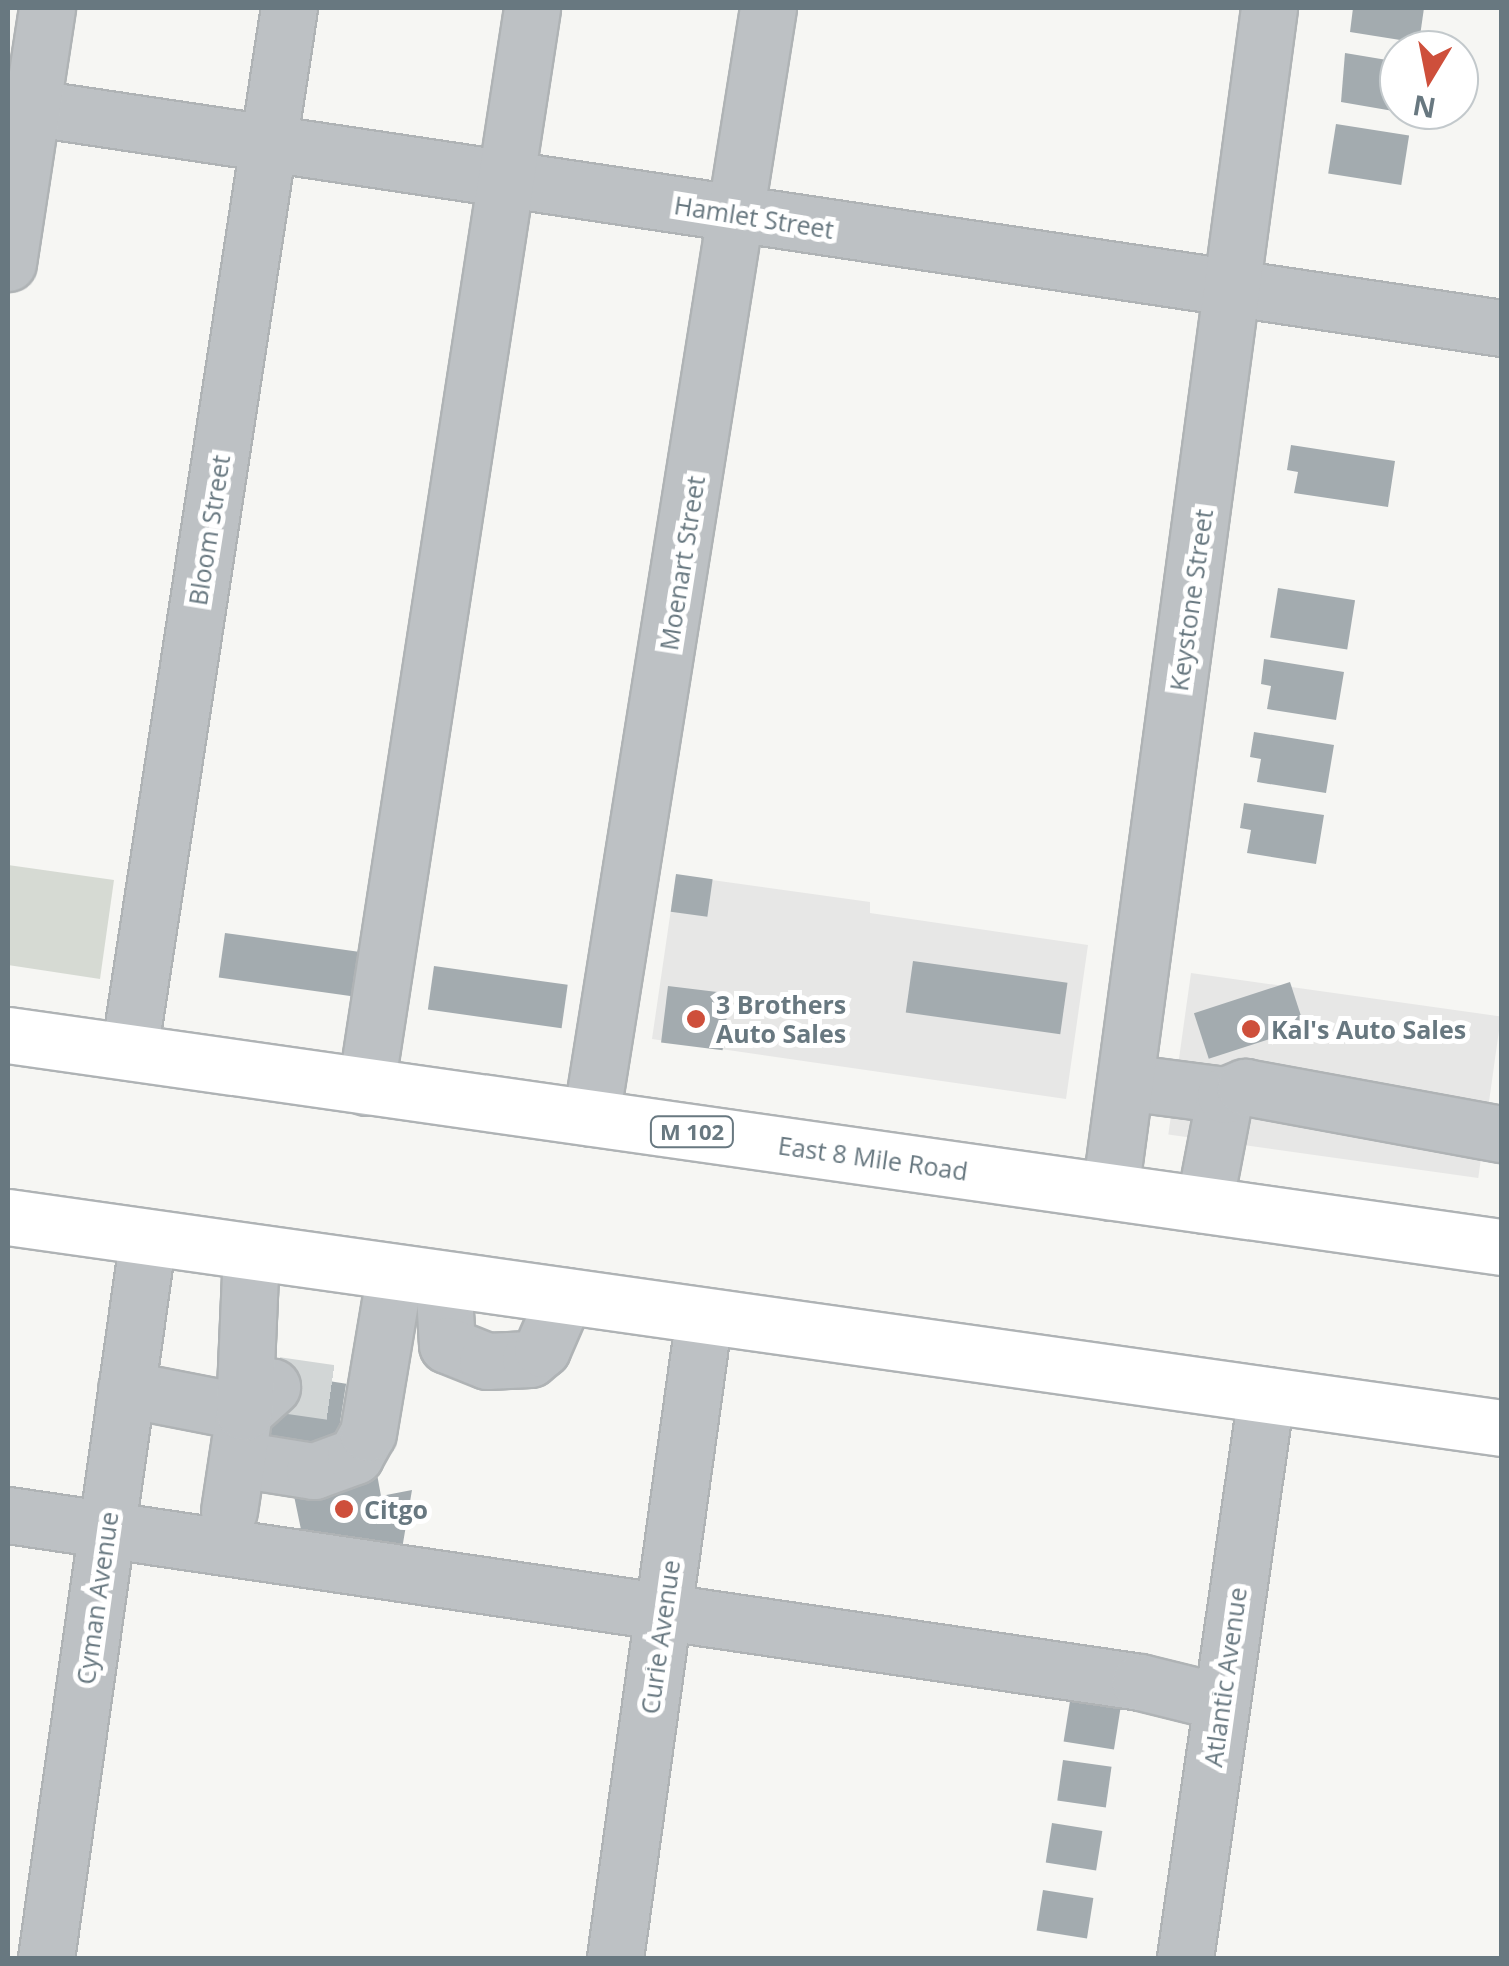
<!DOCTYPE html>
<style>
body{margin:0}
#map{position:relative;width:1509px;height:1966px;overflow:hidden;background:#f6f6f3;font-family:"Open Sans",sans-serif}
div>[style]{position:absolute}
.built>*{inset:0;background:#e7e7e6;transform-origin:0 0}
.green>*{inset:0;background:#d6dad3}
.building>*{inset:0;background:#a3abaf;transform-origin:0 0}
.minor-tunnel>*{height:55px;margin-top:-27.5px;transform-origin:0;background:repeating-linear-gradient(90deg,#d2d6d6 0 55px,transparent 0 83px)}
.roads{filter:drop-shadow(2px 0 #afb3b5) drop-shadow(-2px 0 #afb3b5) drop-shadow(0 2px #afb3b5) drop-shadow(0 -2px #afb3b5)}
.minor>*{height:55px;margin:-27.5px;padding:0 27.5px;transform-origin:27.5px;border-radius:27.5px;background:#bdc1c4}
.highway>*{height:55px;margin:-27.5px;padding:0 27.5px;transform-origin:27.5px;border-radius:27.5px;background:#fff}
.dots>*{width:28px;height:28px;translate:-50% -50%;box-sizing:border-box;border:5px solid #fff;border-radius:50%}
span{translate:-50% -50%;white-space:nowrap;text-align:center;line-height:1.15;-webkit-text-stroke:10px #fff;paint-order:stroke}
.shield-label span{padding:2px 8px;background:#fff;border:2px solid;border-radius:8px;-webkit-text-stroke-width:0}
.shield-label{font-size:22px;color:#687880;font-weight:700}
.street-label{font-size:25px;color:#687880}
.poi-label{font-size:25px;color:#687880;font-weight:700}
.left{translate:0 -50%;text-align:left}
.frame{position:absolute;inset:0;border:10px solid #687880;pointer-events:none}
.north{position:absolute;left:1379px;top:30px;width:100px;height:100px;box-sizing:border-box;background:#fff;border:2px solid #c3c9cc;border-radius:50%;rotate:190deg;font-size:28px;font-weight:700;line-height:40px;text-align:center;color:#687880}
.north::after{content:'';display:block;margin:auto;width:35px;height:45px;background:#ce4f3b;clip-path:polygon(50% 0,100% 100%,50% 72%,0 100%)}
</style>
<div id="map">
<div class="built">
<div style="clip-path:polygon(676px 875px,870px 902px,870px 913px,1088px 945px,1066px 1099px,652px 1039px)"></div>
<div style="left:1191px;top:973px;width:313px;height:163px;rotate:8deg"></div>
</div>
<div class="green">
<div style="clip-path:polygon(8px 865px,114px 880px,100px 979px,8px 965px)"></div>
</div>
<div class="building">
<div style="clip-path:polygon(1353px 8px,1424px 8px,1419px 43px,1350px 32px)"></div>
<div style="clip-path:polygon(1345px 53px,1399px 62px,1399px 112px,1341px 102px)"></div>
<div style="left:1336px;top:124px;width:74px;height:50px;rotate:9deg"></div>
<div style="clip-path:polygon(1291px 445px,1395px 461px,1388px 507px,1294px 493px,1298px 472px,1287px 470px)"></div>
<div style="left:1278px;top:588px;width:78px;height:50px;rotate:9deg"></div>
<div style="clip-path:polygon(1264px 659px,1344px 672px,1336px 720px,1267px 709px,1271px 686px,1261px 684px)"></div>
<div style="clip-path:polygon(1254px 732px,1334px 745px,1326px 793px,1257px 782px,1261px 759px,1250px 757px)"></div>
<div style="clip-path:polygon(1244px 803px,1324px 815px,1316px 864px,1247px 853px,1251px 830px,1240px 828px)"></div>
<div style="left:676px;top:874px;width:37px;height:38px;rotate:8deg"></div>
<div style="left:225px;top:933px;width:140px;height:45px;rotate:8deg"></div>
<div style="left:913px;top:961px;width:156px;height:52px;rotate:8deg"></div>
<div style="left:434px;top:966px;width:135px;height:44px;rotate:8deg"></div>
<div style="left:1290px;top:982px;width:48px;height:101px;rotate:72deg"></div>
<div style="left:668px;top:986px;width:62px;height:57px;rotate:7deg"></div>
<div style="left:278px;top:1373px;width:69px;height:81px;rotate:9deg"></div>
<div style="clip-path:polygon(377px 1474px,381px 1496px,412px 1490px,401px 1555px,304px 1544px,293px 1491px)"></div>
<div style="left:1070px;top:1701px;width:51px;height:41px;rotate:9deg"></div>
<div style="left:1063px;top:1760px;width:49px;height:41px;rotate:8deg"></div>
<div style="left:1052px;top:1823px;width:51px;height:40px;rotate:9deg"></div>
<div style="left:1043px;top:1890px;width:51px;height:41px;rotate:9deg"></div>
</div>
<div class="minor-tunnel">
<div style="left:276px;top:1384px;width:70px;rotate:8.2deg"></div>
</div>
<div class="roads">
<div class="minor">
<div style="left:8px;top:104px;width:1511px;rotate:8.53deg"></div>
<div style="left:8px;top:263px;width:258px;rotate:-81.3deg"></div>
<div style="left:129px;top:1052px;width:1056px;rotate:-81.29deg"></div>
<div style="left:1125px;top:1082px;width:101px;rotate:7.4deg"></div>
<div style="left:366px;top:1087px;width:1092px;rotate:-81.25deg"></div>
<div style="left:591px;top:1118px;width:1124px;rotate:-80.94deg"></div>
<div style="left:1110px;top:1192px;width:1195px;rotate:-82.35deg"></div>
<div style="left:1204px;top:1205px;width:112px;rotate:-79.2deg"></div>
<div style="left:1225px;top:1095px;width:22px;rotate:-22deg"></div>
<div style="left:1245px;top:1087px;width:261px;rotate:10.4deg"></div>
<div style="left:443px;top:1279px;width:66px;rotate:86.5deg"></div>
<div style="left:447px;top:1345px;width:43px;rotate:21.8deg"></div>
<div style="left:487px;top:1361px;width:43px;rotate:-2.7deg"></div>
<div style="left:530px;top:1359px;width:16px;rotate:-40deg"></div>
<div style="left:542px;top:1349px;width:58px;rotate:-66.5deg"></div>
<div style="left:126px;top:1389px;width:120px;rotate:11deg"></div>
<div style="left:244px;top:1412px;width:38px;rotate:-42deg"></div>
<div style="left:238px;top:1459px;width:77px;rotate:9deg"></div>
<div style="left:314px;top:1471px;width:44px;rotate:-20.1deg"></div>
<div style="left:355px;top:1456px;width:26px;rotate:-61deg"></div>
<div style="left:368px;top:1433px;width:163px;rotate:-80.5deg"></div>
<div style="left:229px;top:1511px;width:100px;rotate:-81.4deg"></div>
<div style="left:244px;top:1412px;width:160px;rotate:-87.5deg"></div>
<div style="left:8px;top:1515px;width:1144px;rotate:8.39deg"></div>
<div style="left:1140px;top:1682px;width:83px;rotate:13.9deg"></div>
<div style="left:46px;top:1958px;width:728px;rotate:-81.95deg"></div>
<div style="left:615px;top:1958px;width:648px;rotate:-82.11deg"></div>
<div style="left:1185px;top:1958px;width:569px;rotate:-81.81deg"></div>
</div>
<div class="highway">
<div style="left:8px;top:1035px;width:1509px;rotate:8.08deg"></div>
<div style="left:8px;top:1217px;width:1509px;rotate:8.04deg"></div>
</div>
</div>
<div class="dots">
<div style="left:696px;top:1019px;background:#ce4f3b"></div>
<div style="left:1251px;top:1029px;background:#ce4f3b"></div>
<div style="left:344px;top:1509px;background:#ce4f3b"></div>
</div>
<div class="shield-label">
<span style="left:692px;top:1132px">M 102</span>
</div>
<div class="street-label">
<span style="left:754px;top:217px;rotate:9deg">Hamlet Street</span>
<span style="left:209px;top:530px;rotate:-81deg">Bloom Street</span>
<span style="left:682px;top:563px;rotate:-81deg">Moenart Street</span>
<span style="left:1191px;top:600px;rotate:-82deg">Keystone Street</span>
<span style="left:873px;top:1158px;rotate:8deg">East 8 Mile Road</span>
<span style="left:97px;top:1598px;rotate:-82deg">Cyman Avenue</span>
<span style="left:660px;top:1637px;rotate:-82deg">Curie Avenue</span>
<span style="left:1225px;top:1677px;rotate:-82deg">Atlantic Avenue</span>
</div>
<div class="poi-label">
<span class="left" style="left:716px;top:1019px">3 Brothers<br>Auto Sales</span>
<span class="left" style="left:1271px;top:1029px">Kal's Auto Sales</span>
<span class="left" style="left:364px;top:1509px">Citgo</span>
</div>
<div class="frame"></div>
<div class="north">N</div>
</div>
